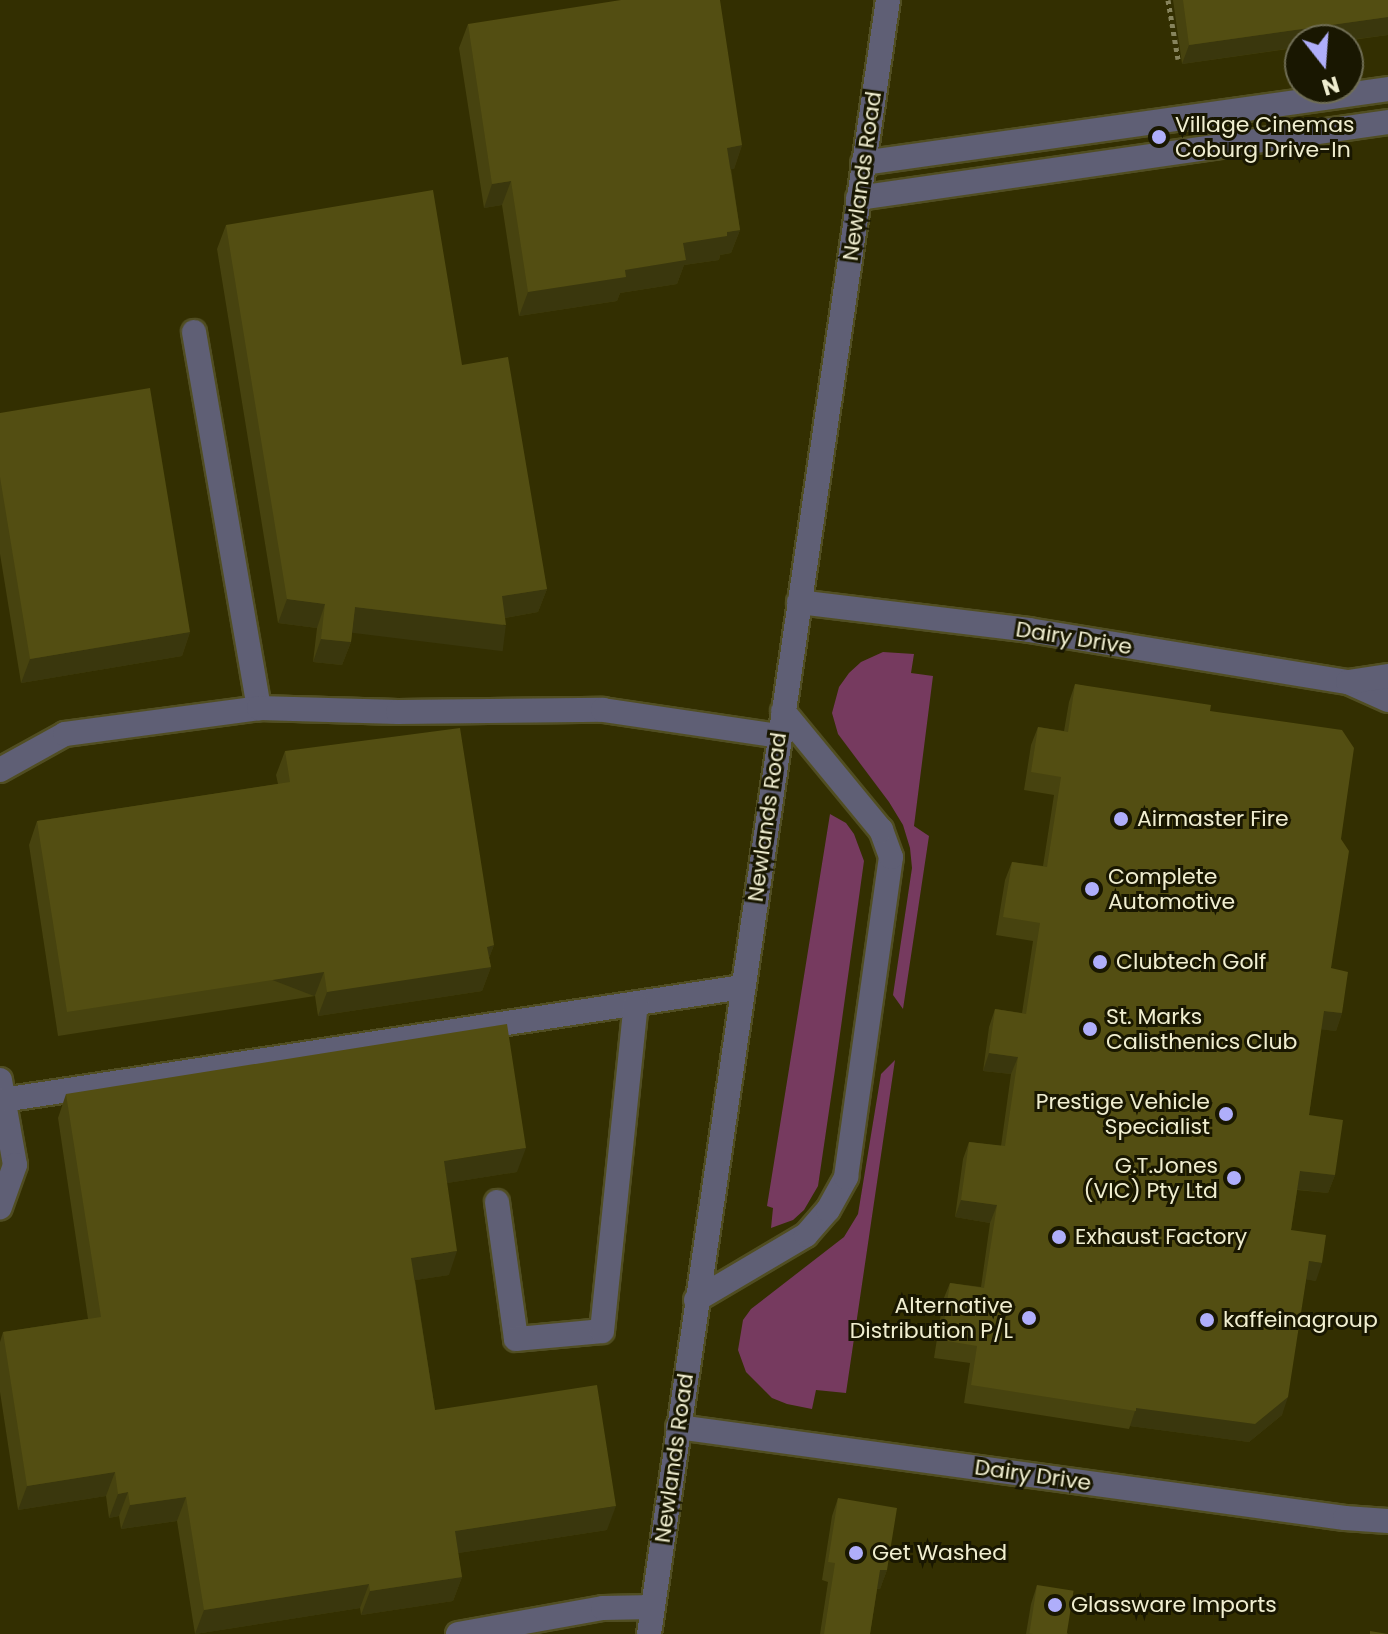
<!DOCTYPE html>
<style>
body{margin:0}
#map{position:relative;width:1388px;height:1634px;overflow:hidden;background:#332f01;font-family:Poppins,sans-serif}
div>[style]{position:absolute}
.green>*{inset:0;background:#763a5f}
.path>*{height:5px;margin-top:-2.5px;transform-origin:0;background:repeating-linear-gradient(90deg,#87845d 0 4px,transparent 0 8px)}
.roads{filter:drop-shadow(2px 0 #514e22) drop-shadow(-2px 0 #514e22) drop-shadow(0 2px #514e22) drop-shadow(0 -2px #514e22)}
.minor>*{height:24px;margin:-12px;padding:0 12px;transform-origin:12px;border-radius:12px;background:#5f5f75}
.wall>*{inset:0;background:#47430f}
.shaded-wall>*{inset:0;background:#3a370d;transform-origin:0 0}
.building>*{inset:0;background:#534e12;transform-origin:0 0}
.dots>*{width:22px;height:22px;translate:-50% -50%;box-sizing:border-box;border:4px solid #191701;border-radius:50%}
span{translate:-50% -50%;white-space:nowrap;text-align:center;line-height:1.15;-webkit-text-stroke:6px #191701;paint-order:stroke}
.poi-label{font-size:22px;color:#f0eed0}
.left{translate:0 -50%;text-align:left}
.right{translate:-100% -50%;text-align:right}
.street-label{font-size:22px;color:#f0eed0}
.north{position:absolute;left:1284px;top:24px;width:80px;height:80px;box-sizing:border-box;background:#191701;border:2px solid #6f6d54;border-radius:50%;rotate:163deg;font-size:22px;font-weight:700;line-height:32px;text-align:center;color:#f0eed0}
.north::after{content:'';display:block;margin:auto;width:28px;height:36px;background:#afaefa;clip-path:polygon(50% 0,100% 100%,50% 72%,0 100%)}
</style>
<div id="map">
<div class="green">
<div style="clip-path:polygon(883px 652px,914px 654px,911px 673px,933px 676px,914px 826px,929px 836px,903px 1009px,893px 995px,912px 868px,910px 848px,903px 825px,889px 802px,838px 734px,832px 713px,839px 687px,849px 673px,861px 662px)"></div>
<div style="clip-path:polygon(830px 814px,846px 823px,854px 834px,864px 861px,835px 1070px,818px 1186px,804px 1210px,793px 1220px,771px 1228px,773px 1208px,767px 1206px)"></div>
<div style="clip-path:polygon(895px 1060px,846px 1393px,816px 1390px,812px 1409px,787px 1404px,772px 1398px,746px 1372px,738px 1350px,743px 1320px,751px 1309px,844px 1237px,858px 1214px,881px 1074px)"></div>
</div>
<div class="path">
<div style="left:1168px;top:0;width:60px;rotate:80.4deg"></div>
</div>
<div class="roads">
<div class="minor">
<div style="left:863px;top:163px;width:530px;rotate:-8.02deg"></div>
<div style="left:858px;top:198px;width:535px;rotate:-8.16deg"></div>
<div style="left:194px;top:332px;width:382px;rotate:80.2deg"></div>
<div style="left:799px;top:602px;width:232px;rotate:6.9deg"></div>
<div style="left:1029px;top:630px;width:323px;rotate:9.3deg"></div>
<div style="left:1348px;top:682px;width:44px;rotate:24.2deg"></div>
<div style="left:1348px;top:682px;width:40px;rotate:-8.5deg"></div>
<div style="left:0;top:770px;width:74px;rotate:-29deg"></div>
<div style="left:65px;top:734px;width:196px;rotate:-7.6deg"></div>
<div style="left:259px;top:708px;width:139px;rotate:1.6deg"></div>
<div style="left:398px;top:712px;width:205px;rotate:-0.6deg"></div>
<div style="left:603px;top:710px;width:178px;rotate:8.4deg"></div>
<div style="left:0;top:1080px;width:86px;rotate:80deg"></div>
<div style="left:15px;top:1165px;width:45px;rotate:109.7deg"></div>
<div style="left:3px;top:1100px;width:748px;rotate:-8.69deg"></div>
<div style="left:497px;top:1202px;width:138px;rotate:82.1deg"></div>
<div style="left:516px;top:1339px;width:86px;rotate:-5.3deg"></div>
<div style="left:602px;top:1331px;width:329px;rotate:-84.1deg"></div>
<div style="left:696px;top:1300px;width:128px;rotate:-30.6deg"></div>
<div style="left:806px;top:1235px;width:33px;rotate:-49deg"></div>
<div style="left:828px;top:1210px;width:38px;rotate:-61deg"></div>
<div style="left:846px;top:1177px;width:323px;rotate:-82deg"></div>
<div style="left:891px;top:857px;width:29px;rotate:-110deg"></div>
<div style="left:881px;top:830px;width:154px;rotate:-129.5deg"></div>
<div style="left:678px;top:1427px;width:673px;rotate:7.77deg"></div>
<div style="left:1345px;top:1518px;width:43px;rotate:4deg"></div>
<div style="left:458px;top:1634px;width:147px;rotate:-10.2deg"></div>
<div style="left:603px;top:1608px;width:50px;rotate:-1.1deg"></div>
<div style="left:649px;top:1634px;width:1651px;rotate:-81.68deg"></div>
</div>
</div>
<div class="wall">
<div style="clip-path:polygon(1173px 0,1388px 0,1388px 35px,1182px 64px)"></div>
<div style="clip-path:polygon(468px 24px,742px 145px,734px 169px,731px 169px,740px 230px,731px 253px,720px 255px,719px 260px,684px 265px,677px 284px,620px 293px,617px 301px,519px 316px,502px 205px,484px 208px,459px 48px)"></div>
<div style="clip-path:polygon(226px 225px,462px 365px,547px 589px,538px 612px,505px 618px,498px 648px,352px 632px,351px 642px,342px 665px,313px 662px,317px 628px,278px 623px,217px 249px)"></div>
<div style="clip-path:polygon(0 413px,190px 632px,182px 656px,21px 683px,0 554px)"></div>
<div style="clip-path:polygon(1075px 684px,1210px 711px,1341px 839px,1331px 968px,1342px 1013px,1336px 1031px,1321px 1029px,1309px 1115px,1335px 1175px,1328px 1193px,1297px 1190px,1291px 1230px,1316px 1281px,1306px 1279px,1282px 1415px,1249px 1442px,1130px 1426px,1129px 1429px,964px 1403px,970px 1363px,934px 1358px,943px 1300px,950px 1283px,981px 1287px,990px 1223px,955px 1217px,963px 1159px,969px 1142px,1001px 1146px,1011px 1074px,983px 1071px,989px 1027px,995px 1009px,1022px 1013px,1033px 941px,996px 935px,1005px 880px,1012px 862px,1043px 866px,1054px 795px,1024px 790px,1031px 745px,1038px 727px,1064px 731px,1069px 702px)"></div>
<div style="clip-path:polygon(285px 751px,494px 945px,489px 958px,491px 967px,482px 991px,318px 1016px,315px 996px,58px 1036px,29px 845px,37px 821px,278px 784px,276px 775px)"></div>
<div style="clip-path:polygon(66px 1094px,517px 1172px,447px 1183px,449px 1275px,415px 1280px,435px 1410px,607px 1530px,458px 1553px,462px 1577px,453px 1601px,361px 1615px,360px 1608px,195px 1634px,177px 1521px,121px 1529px,119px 1516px,109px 1518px,106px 1496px,18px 1510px,0 1392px,0 1342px,3px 1332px,88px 1319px,58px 1118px)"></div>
<div style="clip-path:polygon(838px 1498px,887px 1570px,880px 1589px,877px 1589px,870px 1634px,820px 1634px,828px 1582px,822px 1580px,832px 1516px)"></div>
<div style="clip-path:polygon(1037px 1585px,1068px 1634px,1026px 1634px,1031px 1604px)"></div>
</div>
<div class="shaded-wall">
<div style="clip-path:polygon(1388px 17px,1388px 35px,1348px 40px,1300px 40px,1300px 47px,1182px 64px,1189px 45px)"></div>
<div style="clip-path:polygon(742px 145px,734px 169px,718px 171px,727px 148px)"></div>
<div style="clip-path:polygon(511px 181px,502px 205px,484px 208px,492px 184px)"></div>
<div style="clip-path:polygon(740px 230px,731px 253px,720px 255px,719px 260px,684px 265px,677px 284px,620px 293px,617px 301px,519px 316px,528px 292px,683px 243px,727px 232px)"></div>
<div style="clip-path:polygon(547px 589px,538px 612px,493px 620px,502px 596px)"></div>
<div style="clip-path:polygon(287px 599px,325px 604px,317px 628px,278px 623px)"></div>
<div style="left:355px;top:607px;width:152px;height:26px;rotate:7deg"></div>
<div style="clip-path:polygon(190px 632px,182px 656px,21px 683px,30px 659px)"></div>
<div style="clip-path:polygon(321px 639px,351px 642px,342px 665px,313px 662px)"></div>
<div style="clip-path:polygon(494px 945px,485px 968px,491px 967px,482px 991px,318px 1016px,327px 992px)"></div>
<div style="left:324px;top:972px;width:26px;height:260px;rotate:111deg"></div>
<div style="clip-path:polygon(1324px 1011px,1342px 1013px,1336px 1031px,1317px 1029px)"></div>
<div style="clip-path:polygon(989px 1053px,1018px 1057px,1011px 1074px,983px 1071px)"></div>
<div style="clip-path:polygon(526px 1148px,517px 1172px,435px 1185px,444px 1161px)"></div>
<div style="clip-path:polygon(1300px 1171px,1335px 1175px,1328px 1193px,1293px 1189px)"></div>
<div style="clip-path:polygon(961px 1200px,997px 1205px,990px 1223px,955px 1217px)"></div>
<div style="clip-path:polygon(457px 1251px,449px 1275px,403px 1282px,411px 1258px)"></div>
<div style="clip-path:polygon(1309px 1261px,1322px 1263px,1316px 1281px,1303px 1279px)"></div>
<div style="clip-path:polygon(1288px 1397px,1282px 1415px,1249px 1442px,1130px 1426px,1136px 1408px)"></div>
<div style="clip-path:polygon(115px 1472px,106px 1496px,18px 1510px,27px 1486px)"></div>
<div style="clip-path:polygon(128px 1492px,119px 1516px,109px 1518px,118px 1494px)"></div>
<div style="clip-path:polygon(186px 1497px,177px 1521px,121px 1529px,130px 1505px)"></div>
<div style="clip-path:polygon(616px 1506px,607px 1530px,446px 1555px,455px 1531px)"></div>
<div style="clip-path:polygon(880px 1570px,887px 1570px,880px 1589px,873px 1588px)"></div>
<div style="clip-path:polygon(462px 1577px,453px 1601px,361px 1615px,370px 1591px)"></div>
<div style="clip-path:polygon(369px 1584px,360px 1608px,195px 1634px,204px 1610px)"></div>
</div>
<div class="building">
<div style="clip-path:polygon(621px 0,720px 0,742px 145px,727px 148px,740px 230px,727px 232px,727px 236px,683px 243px,686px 260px,625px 270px,626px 277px,528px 292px,511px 181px,492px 184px,468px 24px)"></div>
<div style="clip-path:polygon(1183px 0,1388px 0,1388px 17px,1189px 45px)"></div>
<div style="clip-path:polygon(433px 190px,462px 365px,508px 357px,547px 589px,502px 596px,506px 625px,355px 607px,351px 642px,321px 639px,325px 604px,287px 599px,226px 225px)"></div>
<div style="clip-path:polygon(150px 388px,190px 632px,30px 659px,0 477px,0 413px)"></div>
<div style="clip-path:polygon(1075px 684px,1211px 705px,1210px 711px,1342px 730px,1354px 748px,1341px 839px,1349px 851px,1331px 968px,1348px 972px,1342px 1013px,1324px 1011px,1309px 1115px,1343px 1120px,1335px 1175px,1300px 1171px,1291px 1230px,1326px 1235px,1322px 1263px,1309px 1261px,1288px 1397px,1255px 1424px,1136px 1408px,1136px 1411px,971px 1385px,977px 1346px,941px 1340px,950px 1283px,984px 1288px,997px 1205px,961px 1200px,969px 1142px,1005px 1146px,1018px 1057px,989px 1053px,995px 1009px,1026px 1014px,1040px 923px,1003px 917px,1012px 862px,1047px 867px,1061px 777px,1031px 772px,1038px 727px,1068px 732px)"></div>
<div style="clip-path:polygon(460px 728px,494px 945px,487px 947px,491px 967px,327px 992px,324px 972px,67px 1012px,37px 821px,290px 782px,285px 751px)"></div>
<div style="clip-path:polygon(507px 1024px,526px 1148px,444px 1161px,457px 1251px,411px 1258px,435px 1410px,597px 1385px,616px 1506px,455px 1531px,462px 1577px,370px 1591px,369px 1584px,204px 1610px,186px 1497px,130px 1505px,128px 1492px,118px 1494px,115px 1472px,27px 1486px,3px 1332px,101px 1317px,66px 1094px)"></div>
<div style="clip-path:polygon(838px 1498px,897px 1508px,887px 1570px,880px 1570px,870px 1634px,824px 1634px,835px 1563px,828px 1562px)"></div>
<div style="left:1037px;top:1585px;width:37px;height:49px;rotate:9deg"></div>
<div style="clip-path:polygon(1370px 1631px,1388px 1634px,1370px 1634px)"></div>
</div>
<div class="dots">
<div style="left:1159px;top:137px;background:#afaefa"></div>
<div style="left:1121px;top:819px;background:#afaefa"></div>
<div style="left:1092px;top:889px;background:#afaefa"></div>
<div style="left:1100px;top:962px;background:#afaefa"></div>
<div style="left:1090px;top:1029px;background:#afaefa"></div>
<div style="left:1226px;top:1114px;background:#afaefa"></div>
<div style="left:1234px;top:1178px;background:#afaefa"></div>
<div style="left:1059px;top:1237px;background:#afaefa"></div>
<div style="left:1029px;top:1318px;background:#afaefa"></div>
<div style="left:1207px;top:1320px;background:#afaefa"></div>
<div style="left:856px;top:1553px;background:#afaefa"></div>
<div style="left:1055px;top:1605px;background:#afaefa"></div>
</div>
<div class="poi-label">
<span class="left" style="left:1175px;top:137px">Village Cinemas<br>Coburg Drive-In</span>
<span class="left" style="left:1137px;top:819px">Airmaster Fire</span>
<span class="left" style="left:1108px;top:889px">Complete<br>Automotive</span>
<span class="left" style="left:1116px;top:962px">Clubtech Golf</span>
<span class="left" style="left:1106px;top:1029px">St. Marks<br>Calisthenics Club</span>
<span class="right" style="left:1210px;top:1114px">Prestige Vehicle<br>Specialist</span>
<span class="right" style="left:1218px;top:1178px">G.T.Jones<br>(VIC) Pty Ltd</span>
<span class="left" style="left:1075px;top:1237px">Exhaust Factory</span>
<span class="right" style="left:1013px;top:1318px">Alternative<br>Distribution P/L</span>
<span class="left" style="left:1223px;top:1320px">kaffeinagroup</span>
<span class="left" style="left:872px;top:1553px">Get Washed</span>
<span class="left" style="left:1071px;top:1605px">Glassware Imports</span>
</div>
<div class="street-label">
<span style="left:862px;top:176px;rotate:-82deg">Newlands Road</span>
<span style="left:1074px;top:638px;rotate:9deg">Dairy Drive</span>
<span style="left:767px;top:817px;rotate:-82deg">Newlands Road</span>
<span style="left:674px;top:1458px;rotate:-82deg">Newlands Road</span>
<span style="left:1033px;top:1475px;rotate:8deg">Dairy Drive</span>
</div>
<div class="north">N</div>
</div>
